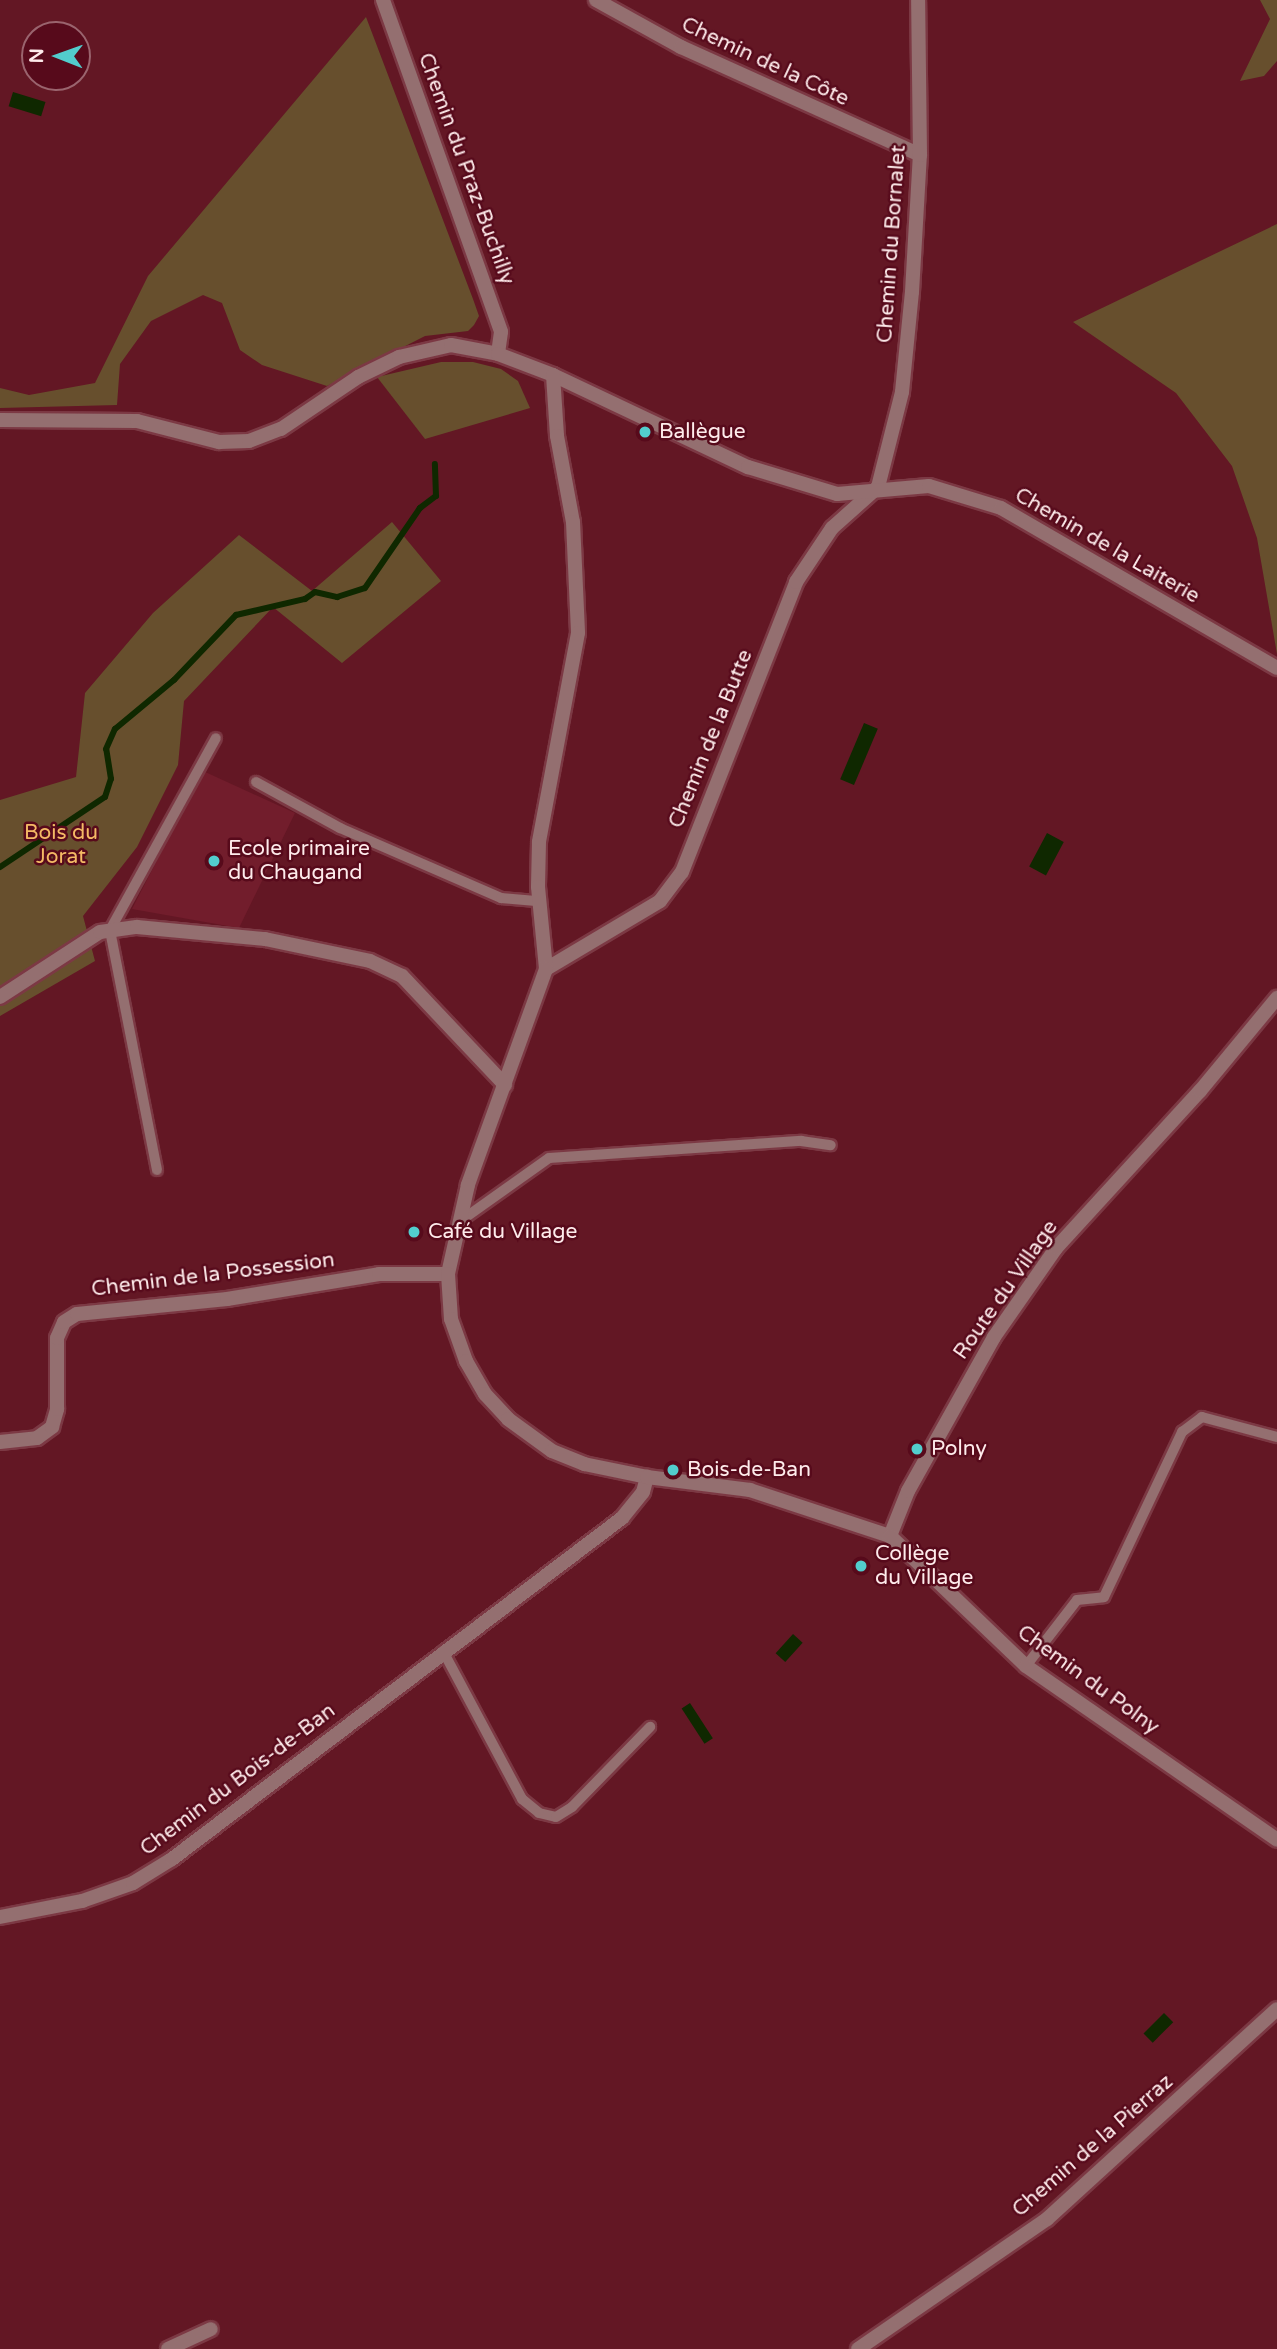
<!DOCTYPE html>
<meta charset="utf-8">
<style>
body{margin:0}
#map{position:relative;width:1277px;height:2349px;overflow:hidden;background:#631724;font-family:"Varela Round",sans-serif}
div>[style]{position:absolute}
.built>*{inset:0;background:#721d2c}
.green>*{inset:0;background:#674f2d}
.water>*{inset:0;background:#0f2800;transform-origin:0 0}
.stream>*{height:6px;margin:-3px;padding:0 3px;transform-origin:3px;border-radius:3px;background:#0f2800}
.roads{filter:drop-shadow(2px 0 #7c3944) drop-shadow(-2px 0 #7c3944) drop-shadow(0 2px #7c3944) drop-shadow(0 -2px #7c3944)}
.service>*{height:10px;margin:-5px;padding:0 5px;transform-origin:5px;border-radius:5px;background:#946f70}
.minor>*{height:14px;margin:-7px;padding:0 7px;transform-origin:7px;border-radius:7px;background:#946f70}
.tertiary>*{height:14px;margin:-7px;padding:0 7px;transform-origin:7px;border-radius:7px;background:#946f70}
.dots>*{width:19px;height:19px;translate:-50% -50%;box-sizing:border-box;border:4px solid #570a1b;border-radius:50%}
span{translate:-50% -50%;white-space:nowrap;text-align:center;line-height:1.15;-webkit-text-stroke:5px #570a1b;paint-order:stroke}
.street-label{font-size:21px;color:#feebeb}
.poi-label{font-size:21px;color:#feebeb}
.left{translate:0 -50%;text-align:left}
.park-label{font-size:21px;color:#f4ba65}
.north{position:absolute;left:21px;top:21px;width:70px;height:70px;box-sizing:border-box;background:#570a1b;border:2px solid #9a646e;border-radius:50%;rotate:271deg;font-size:19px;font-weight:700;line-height:28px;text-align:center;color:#feebeb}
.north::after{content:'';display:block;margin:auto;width:24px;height:32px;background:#52cdcd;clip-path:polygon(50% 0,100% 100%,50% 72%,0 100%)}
</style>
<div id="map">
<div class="built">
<div style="clip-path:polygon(203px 771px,295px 813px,239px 928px,132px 909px)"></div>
</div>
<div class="green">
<div style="clip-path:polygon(1260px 0,1277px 0,1277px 61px,1264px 76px,1240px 81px,1270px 19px)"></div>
<div style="clip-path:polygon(366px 17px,473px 299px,479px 316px,474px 325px,468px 331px,425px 336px,327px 386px,262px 365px,240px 350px,222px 303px,203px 295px,151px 321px,120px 364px,117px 405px,0 408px,0 388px,29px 395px,95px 383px,148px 276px)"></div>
<div style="clip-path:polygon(1277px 224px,1277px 654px,1257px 538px,1232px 466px,1176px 393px,1073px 322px)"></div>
<div style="clip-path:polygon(441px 362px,473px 362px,501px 369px,518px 381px,530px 408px,425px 439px,377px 377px)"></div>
<div style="clip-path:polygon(392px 522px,441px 581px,342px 663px,273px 607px,184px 701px,178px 765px,137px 847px,83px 916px,95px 961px,0 1016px,0 800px,76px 777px,85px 693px,153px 613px,239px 535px,312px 591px)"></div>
</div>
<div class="water">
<div style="left:13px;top:92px;width:34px;height:15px;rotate:17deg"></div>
<div style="left:864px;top:723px;width:15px;height:61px;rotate:23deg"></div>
<div style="left:1047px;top:833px;width:19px;height:38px;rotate:28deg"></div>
<div style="left:793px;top:1634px;width:13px;height:26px;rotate:42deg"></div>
<div style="left:690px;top:1703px;width:42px;height:10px;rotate:57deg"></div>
<div style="left:1164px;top:2013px;width:13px;height:29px;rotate:45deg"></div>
</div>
<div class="stream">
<div style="left:0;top:867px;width:126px;rotate:-33.7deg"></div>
<div style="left:105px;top:797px;width:19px;rotate:-72deg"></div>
<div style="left:111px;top:779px;width:30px;rotate:-99deg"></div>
<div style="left:106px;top:749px;width:22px;rotate:-66deg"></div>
<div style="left:115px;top:729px;width:77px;rotate:-39.7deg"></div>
<div style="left:174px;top:680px;width:90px;rotate:-46.4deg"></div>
<div style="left:236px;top:615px;width:71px;rotate:-13.1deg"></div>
<div style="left:305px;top:599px;width:12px;rotate:-35deg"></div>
<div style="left:315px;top:592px;width:23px;rotate:13deg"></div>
<div style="left:337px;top:597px;width:29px;rotate:-18deg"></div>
<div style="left:365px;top:588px;width:97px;rotate:-55.5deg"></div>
<div style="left:420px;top:508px;width:20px;rotate:-37deg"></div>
<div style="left:436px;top:496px;width:32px;rotate:-92deg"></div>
</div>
<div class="roads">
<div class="service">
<div style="left:256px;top:782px;width:96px;rotate:28.7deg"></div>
<div style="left:340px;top:828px;width:176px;rotate:23.5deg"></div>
<div style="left:501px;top:898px;width:38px;rotate:5deg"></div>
<div style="left:157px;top:1170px;width:245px;rotate:-101.1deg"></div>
<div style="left:110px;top:930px;width:219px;rotate:-61.1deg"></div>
<div style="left:459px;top:1222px;width:110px;rotate:-35.4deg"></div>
<div style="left:549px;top:1158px;width:253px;rotate:-3.9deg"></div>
<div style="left:801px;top:1141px;width:30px;rotate:8deg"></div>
<div style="left:443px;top:1651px;width:168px;rotate:61.9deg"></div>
<div style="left:522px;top:1799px;width:22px;rotate:39deg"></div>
<div style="left:539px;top:1813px;width:17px;rotate:13deg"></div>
<div style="left:556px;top:1817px;width:19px;rotate:-32deg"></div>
<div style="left:572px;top:1807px;width:112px;rotate:-45.7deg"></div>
<div style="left:1026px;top:1666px;width:83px;rotate:-52.3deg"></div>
<div style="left:1077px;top:1600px;width:27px;rotate:-6deg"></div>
<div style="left:1104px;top:1597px;width:183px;rotate:-64.7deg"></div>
<div style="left:1182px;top:1432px;width:25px;rotate:-37deg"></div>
<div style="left:1202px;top:1417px;width:78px;rotate:14.9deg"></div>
</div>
<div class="minor">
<div style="left:596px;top:0;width:97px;rotate:28.9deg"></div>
<div style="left:681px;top:47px;width:262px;rotate:24.3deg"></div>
<div style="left:0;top:420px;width:137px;rotate:0.4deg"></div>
<div style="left:137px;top:421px;width:85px;rotate:14.4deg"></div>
<div style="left:219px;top:442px;width:30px;rotate:-2deg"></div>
<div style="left:249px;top:441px;width:34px;rotate:-21deg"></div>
<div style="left:281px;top:429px;width:93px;rotate:-34deg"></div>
<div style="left:358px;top:377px;width:46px;rotate:-26deg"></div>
<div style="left:399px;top:357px;width:53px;rotate:-13deg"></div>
<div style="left:451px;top:345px;width:48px;rotate:10.8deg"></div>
<div style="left:546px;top:969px;width:133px;rotate:-30.8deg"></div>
<div style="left:660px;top:901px;width:36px;rotate:-53deg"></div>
<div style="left:682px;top:872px;width:312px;rotate:-68.5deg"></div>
<div style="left:796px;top:582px;width:65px;rotate:-56.3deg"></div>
<div style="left:832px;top:528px;width:62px;rotate:-41.7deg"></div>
<div style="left:878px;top:487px;width:98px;rotate:-75.8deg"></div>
<div style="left:902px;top:392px;width:100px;rotate:-84.3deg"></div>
<div style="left:912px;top:292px;width:137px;rotate:-86.7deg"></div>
<div style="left:920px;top:155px;width:155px;rotate:-90.7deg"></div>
<div style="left:0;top:997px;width:119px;rotate:-33deg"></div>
<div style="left:100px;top:932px;width:37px;rotate:-8deg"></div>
<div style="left:137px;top:927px;width:129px;rotate:5.4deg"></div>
<div style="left:265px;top:939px;width:107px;rotate:11.8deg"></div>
<div style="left:370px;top:961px;width:35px;rotate:25deg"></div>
<div style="left:402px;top:976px;width:150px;rotate:46.6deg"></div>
<div style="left:0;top:1442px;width:37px;rotate:-6deg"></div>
<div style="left:37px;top:1438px;width:19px;rotate:-36deg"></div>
<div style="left:52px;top:1427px;width:19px;rotate:-74deg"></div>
<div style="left:57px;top:1409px;width:71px;rotate:-90deg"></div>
<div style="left:57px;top:1338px;width:17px;rotate:-66deg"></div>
<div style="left:64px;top:1322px;width:15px;rotate:-32deg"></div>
<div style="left:77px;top:1314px;width:151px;rotate:-5.7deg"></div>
<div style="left:227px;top:1299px;width:154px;rotate:-9.3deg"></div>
<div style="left:379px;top:1274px;width:69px"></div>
<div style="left:890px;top:1536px;width:48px;rotate:-68.2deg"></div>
<div style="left:908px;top:1491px;width:176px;rotate:-60.8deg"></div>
<div style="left:994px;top:1337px;width:108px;rotate:-55.1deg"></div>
<div style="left:1056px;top:1248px;width:213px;rotate:-47.5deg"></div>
<div style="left:1200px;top:1091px;width:121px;rotate:-50.4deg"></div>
<div style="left:0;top:1917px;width:84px;rotate:-11deg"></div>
<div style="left:82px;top:1901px;width:54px;rotate:-19.4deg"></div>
<div style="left:133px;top:1883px;width:46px;rotate:-31.6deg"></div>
<div style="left:172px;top:1859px;width:565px;rotate:-37.15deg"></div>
<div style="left:622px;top:1518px;width:33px;rotate:-51deg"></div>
<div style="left:643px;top:1492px;width:16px;rotate:-75deg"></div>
<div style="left:168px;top:2349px;width:47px;rotate:-24.9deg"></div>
<div style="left:858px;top:2349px;width:229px;rotate:-34.5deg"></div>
<div style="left:1047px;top:2219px;width:311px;rotate:-42.4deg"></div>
</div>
<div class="tertiary">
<div style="left:383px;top:0;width:352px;rotate:70.4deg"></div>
<div style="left:501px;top:332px;width:22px;rotate:98deg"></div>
<div style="left:498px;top:354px;width:59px;rotate:20.9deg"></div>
<div style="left:553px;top:375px;width:216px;rotate:25.3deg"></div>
<div style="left:748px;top:467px;width:93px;rotate:16.9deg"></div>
<div style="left:837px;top:494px;width:92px;rotate:-5deg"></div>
<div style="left:929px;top:486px;width:75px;rotate:17deg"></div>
<div style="left:1001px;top:508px;width:319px;rotate:30.1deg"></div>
<div style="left:553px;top:375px;width:61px;rotate:86.2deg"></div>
<div style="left:557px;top:436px;width:87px;rotate:79.5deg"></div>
<div style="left:573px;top:522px;width:111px;rotate:87.4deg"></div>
<div style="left:578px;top:633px;width:213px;rotate:100.6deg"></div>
<div style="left:539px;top:842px;width:45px;rotate:91.3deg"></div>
<div style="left:538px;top:887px;width:82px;rotate:84.4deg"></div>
<div style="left:546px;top:969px;width:230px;rotate:109.9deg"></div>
<div style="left:468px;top:1185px;width:91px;rotate:102.7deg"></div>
<div style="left:448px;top:1274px;width:45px;rotate:86.2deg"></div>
<div style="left:451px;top:1319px;width:45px;rotate:70.3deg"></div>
<div style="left:466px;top:1361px;width:38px;rotate:60deg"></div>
<div style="left:485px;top:1394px;width:34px;rotate:47deg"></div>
<div style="left:508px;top:1419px;width:54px;rotate:36deg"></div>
<div style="left:552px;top:1451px;width:35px;rotate:22deg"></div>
<div style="left:584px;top:1464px;width:64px;rotate:11.7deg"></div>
<div style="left:647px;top:1477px;width:104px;rotate:7.2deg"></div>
<div style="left:750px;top:1490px;width:147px;rotate:18.2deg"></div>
<div style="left:890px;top:1536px;width:188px;rotate:43.7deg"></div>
<div style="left:1026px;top:1666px;width:305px;rotate:34.7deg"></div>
</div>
</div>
<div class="dots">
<div style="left:645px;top:432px;background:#52cdcd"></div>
<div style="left:214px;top:861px;background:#52cdcd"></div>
<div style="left:414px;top:1232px;background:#52cdcd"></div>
<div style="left:917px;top:1449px;background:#52cdcd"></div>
<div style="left:673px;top:1470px;background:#52cdcd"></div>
<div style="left:861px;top:1566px;background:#52cdcd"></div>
</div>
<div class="street-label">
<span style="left:765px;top:62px;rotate:25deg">Chemin de la Côte</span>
<span style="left:466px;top:169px;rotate:70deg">Chemin du Praz-Buchilly</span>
<span style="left:892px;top:244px;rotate:-86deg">Chemin du Bornalet</span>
<span style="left:1107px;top:546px;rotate:30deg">Chemin de la Laiterie</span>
<span style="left:711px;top:739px;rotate:-68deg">Chemin de la Butte</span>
<span style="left:213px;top:1275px;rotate:-7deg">Chemin de la Possession</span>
<span style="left:1006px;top:1290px;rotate:-55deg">Route du Village</span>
<span style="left:1088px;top:1680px;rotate:36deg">Chemin du Polny</span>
<span style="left:238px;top:1780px;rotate:-37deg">Chemin du Bois-de-Ban</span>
<span style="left:1093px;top:2146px;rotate:-41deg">Chemin de la Pierraz</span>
</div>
<div class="poi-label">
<span class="left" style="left:659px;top:432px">Ballègue</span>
<span class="left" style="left:228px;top:861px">Ecole primaire<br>du Chaugand</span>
<span class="left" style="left:428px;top:1232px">Café du Village</span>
<span class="left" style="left:931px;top:1449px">Polny</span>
<span class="left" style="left:687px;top:1470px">Bois-de-Ban</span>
<span class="left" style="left:875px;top:1566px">Collège<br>du Village</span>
</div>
<div class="park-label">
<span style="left:61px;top:845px">Bois du<br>Jorat</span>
</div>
<div class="north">N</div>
</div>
